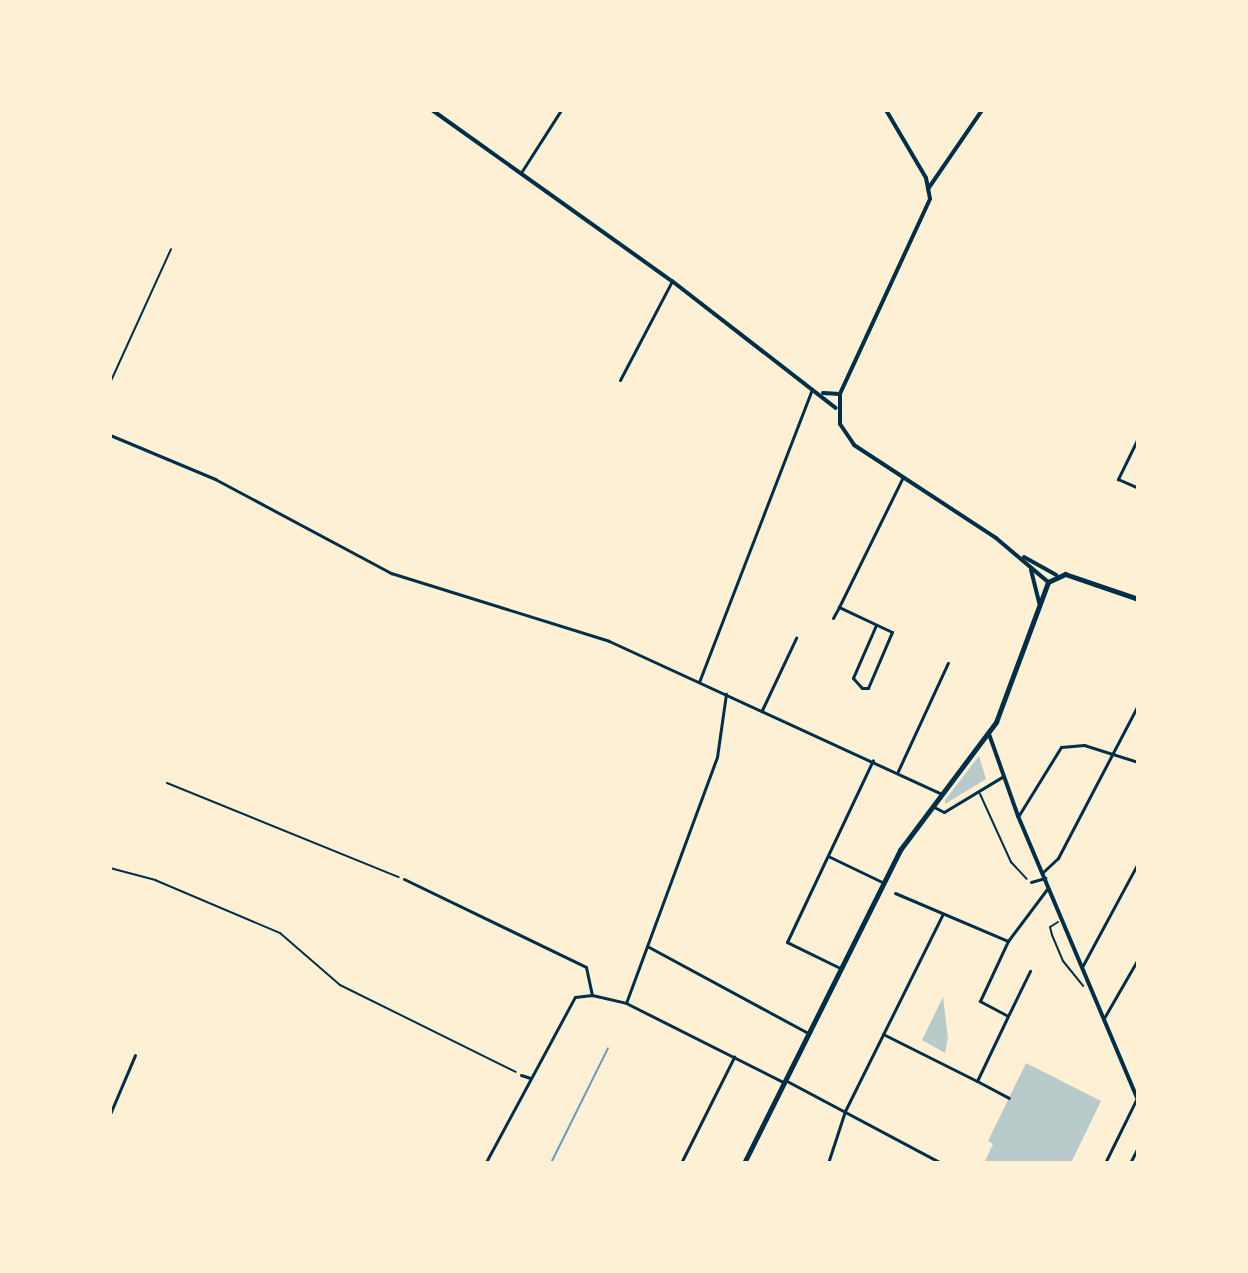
<!DOCTYPE html>
<style>
body{margin:0}
#map{position:relative;width:1248px;height:1273px;overflow:hidden;background:#fdf0d5;font-family:"Roboto Condensed",sans-serif}
div>[style]{position:absolute}
.green>*{inset:0;background:#b9caca}
.stream>*{height:2px;margin:-1px;padding:0 1px;transform-origin:1px;border-radius:1px;background:#669bbc}
.path>*{height:2px;margin:-1px;padding:0 1px;transform-origin:1px;border-radius:1px;background:#003049}
.service>*{height:2px;margin:-1px;padding:0 1px;transform-origin:1px;border-radius:1px;background:#003049}
.minor>*{height:3px;margin:-1.5px;padding:0 1.5px;transform-origin:1.5px;border-radius:1.5px;background:#003049}
.tertiary>*{height:4px;margin:-2px;padding:0 2px;transform-origin:2px;border-radius:2px;background:#003049}
.secondary>*{height:5px;margin:-2.5px;padding:0 2.5px;transform-origin:2.5px;border-radius:2.5px;background:#003049}
span{translate:-50% -50%;white-space:nowrap;text-align:center;line-height:1.15;-webkit-text-stroke:8px #fdf0d5;paint-order:stroke}
.frame{position:absolute;inset:0;border:112px solid #fdf0d5;pointer-events:none}
</style>
<div id="map">
<div class="green">
<div style="clip-path:polygon(979px 756px,986px 779px,945px 804px,945px 800px)"></div>
<div style="clip-path:polygon(943px 997px,948px 1038px,945px 1053px,922px 1040px)"></div>
<div style="clip-path:polygon(1026px 1063px,1101px 1101px,1071px 1163px,984px 1163px,993px 1144px,988px 1141px)"></div>
</div>
<div class="stream">
<div style="left:551px;top:1163px;width:128px;rotate:-63.6deg"></div>
</div>
<div class="path">
<div style="left:167px;top:783px;width:250px;rotate:22.1deg"></div>
<div style="left:980px;top:794px;width:75px;rotate:65.5deg"></div>
<div style="left:1011px;top:862px;width:23px;rotate:47deg"></div>
<div style="left:110px;top:868px;width:47px;rotate:14.9deg"></div>
<div style="left:155px;top:880px;width:136px;rotate:23deg"></div>
<div style="left:280px;top:933px;width:79px;rotate:40.9deg"></div>
<div style="left:340px;top:985px;width:196px;rotate:26.3deg"></div>
<div style="left:1058px;top:922px;width:9px;rotate:148deg"></div>
<div style="left:1050px;top:927px;width:8px;rotate:76deg"></div>
<div style="left:1052px;top:935px;width:28px;rotate:67deg"></div>
<div style="left:1063px;top:961px;width:32px;rotate:51deg"></div>
</div>
<div class="service">
<div style="left:110px;top:383px;width:147px;rotate:-65.5deg"></div>
</div>
<div class="minor">
<div style="left:522px;top:171px;width:72px;rotate:-57.4deg"></div>
<div style="left:620px;top:380px;width:112px;rotate:-62.3deg"></div>
<div style="left:110px;top:435px;width:114px;rotate:22.7deg"></div>
<div style="left:215px;top:479px;width:200px;rotate:28.1deg"></div>
<div style="left:391px;top:573px;width:228px;rotate:17.3deg"></div>
<div style="left:609px;top:641px;width:366px;rotate:24.7deg"></div>
<div style="left:1138px;top:438px;width:46px;rotate:116deg"></div>
<div style="left:1118px;top:479px;width:22px;rotate:24deg"></div>
<div style="left:833px;top:618px;width:13px;rotate:-61deg"></div>
<div style="left:876px;top:625px;width:58px;rotate:113.5deg"></div>
<div style="left:853px;top:678px;width:13px;rotate:48deg"></div>
<div style="left:862px;top:688px;width:6px"></div>
<div style="left:868px;top:688px;width:61px;rotate:-66.8deg"></div>
<div style="left:892px;top:632px;width:59px;rotate:-154.7deg"></div>
<div style="left:839px;top:607px;width:145px;rotate:-63.8deg"></div>
<div style="left:699px;top:682px;width:312px;rotate:-68.9deg"></div>
<div style="left:762px;top:710px;width:80px;rotate:-64.7deg"></div>
<div style="left:898px;top:771px;width:119px;rotate:-65.2deg"></div>
<div style="left:934px;top:807px;width:11px;rotate:27deg"></div>
<div style="left:944px;top:812px;width:68px;rotate:-31.1deg"></div>
<div style="left:1019px;top:815px;width:80px;rotate:-58.3deg"></div>
<div style="left:1061px;top:747px;width:23px;rotate:-5deg"></div>
<div style="left:1084px;top:745px;width:57px;rotate:17.5deg"></div>
<div style="left:828px;top:856px;width:60px;rotate:25.7deg"></div>
<div style="left:1042px;top:873px;width:22px;rotate:-43deg"></div>
<div style="left:1058px;top:858px;width:173px;rotate:-62.4deg"></div>
<div style="left:404px;top:879px;width:202px;rotate:25.8deg"></div>
<div style="left:586px;top:967px;width:29px;rotate:78deg"></div>
<div style="left:1031px;top:882px;width:15px;rotate:-16deg"></div>
<div style="left:895px;top:893px;width:123px;rotate:23deg"></div>
<div style="left:647px;top:946px;width:183px;rotate:28.4deg"></div>
<div style="left:1082px;top:967px;width:118px;rotate:-61.7deg"></div>
<div style="left:840px;top:968px;width:59px;rotate:-153.9deg"></div>
<div style="left:787px;top:942px;width:201px;rotate:-64.7deg"></div>
<div style="left:626px;top:1003px;width:262px;rotate:-69.7deg"></div>
<div style="left:717px;top:757px;width:64px;rotate:-81.9deg"></div>
<div style="left:1009px;top:1014px;width:48px;rotate:-64deg"></div>
<div style="left:1104px;top:1018px;width:68px;rotate:-60deg"></div>
<div style="left:883px;top:1034px;width:105px;rotate:26.6deg"></div>
<div style="left:977px;top:1081px;width:72px;rotate:-64.5deg"></div>
<div style="left:1008px;top:1016px;width:32px;rotate:-152deg"></div>
<div style="left:980px;top:1001px;width:66px;rotate:-65deg"></div>
<div style="left:1008px;top:941px;width:65px;rotate:-53.1deg"></div>
<div style="left:521px;top:1075px;width:9px;rotate:18deg"></div>
<div style="left:785px;top:1080px;width:177px;rotate:28deg"></div>
<div style="left:977px;top:1081px;width:36px;rotate:28deg"></div>
<div style="left:110px;top:1114px;width:64px;rotate:-67deg"></div>
<div style="left:486px;top:1162px;width:187px;rotate:-61.7deg"></div>
<div style="left:575px;top:997px;width:17px;rotate:-7deg"></div>
<div style="left:592px;top:995px;width:35px;rotate:13deg"></div>
<div style="left:626px;top:1003px;width:176px;rotate:26.7deg"></div>
<div style="left:681px;top:1163px;width:119px;rotate:-63.4deg"></div>
<div style="left:828px;top:1163px;width:55px;rotate:-71.9deg"></div>
<div style="left:845px;top:1111px;width:220px;rotate:-63.6deg"></div>
<div style="left:1105px;top:1163px;width:70px;rotate:-63.8deg"></div>
<div style="left:1130px;top:1163px;width:18px;rotate:-63deg"></div>
</div>
<div class="tertiary">
<div style="left:432px;top:110px;width:295px;rotate:35.5deg"></div>
<div style="left:672px;top:281px;width:207px;rotate:37.8deg"></div>
<div style="left:886px;top:110px;width:79px;rotate:59.5deg"></div>
<div style="left:926px;top:178px;width:21px;rotate:79deg"></div>
<div style="left:930px;top:199px;width:215px;rotate:114.8deg"></div>
<div style="left:840px;top:394px;width:30px;rotate:90deg"></div>
<div style="left:840px;top:424px;width:25px;rotate:56deg"></div>
<div style="left:854px;top:445px;width:170px;rotate:33.2deg"></div>
<div style="left:996px;top:538px;width:68px;rotate:40.2deg"></div>
<div style="left:928px;top:189px;width:96px;rotate:-55.6deg"></div>
<div style="left:823px;top:393px;width:17px;rotate:3deg"></div>
<div style="left:1024px;top:557px;width:37px;rotate:29deg"></div>
<div style="left:1031px;top:570px;width:34px;rotate:76deg"></div>
<div style="left:989px;top:734px;width:87px;rotate:70.5deg"></div>
<div style="left:1018px;top:816px;width:308px;rotate:67.1deg"></div>
</div>
<div class="secondary">
<div style="left:744px;top:1163px;width:350px;rotate:-63.5deg"></div>
<div style="left:900px;top:850px;width:160px;rotate:-53.1deg"></div>
<div style="left:996px;top:722px;width:149px;rotate:-69.6deg"></div>
<div style="left:1048px;top:582px;width:19px;rotate:-25deg"></div>
<div style="left:1065px;top:574px;width:77px;rotate:18.9deg"></div>
</div>
<div class="frame"></div>
</div>
